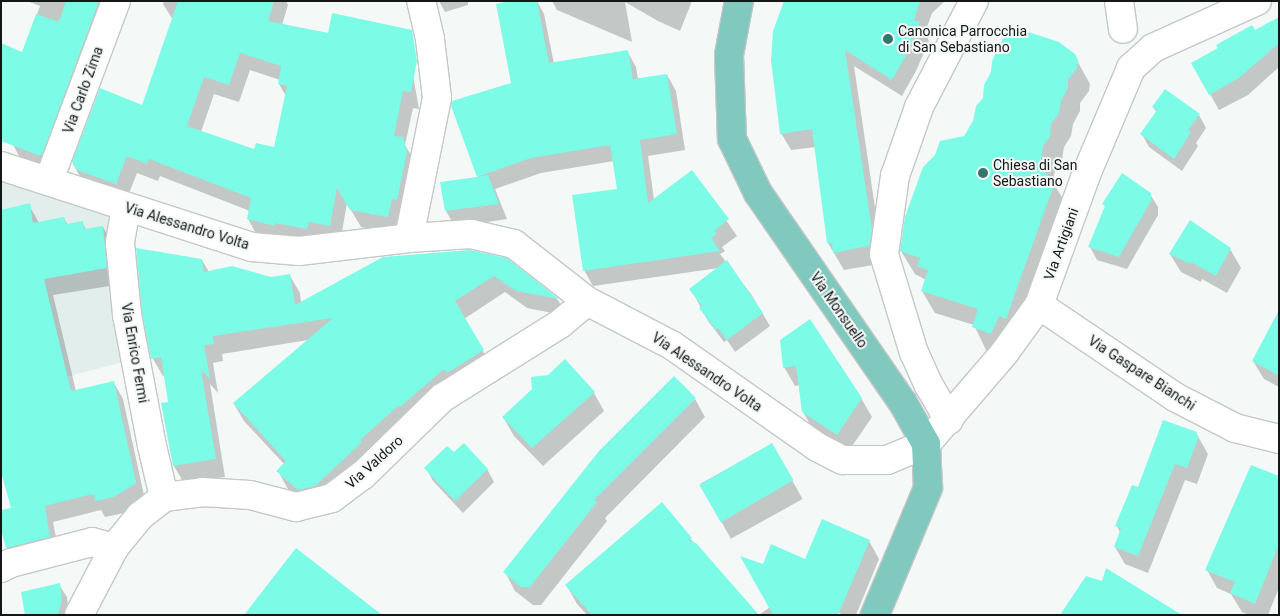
<!DOCTYPE html>
<style>
body{margin:0}
#map{position:relative;width:1280px;height:616px;overflow:hidden;background:#f4f9f8;font-family:Roboto,sans-serif}
div>[style]{position:absolute}
.built>*{inset:0;background:#e1eeeb}
.shadow>*{inset:0;background:#0003;transform-origin:0 0}
.building>*{inset:0;background:#7cfbe7;transform-origin:0 0}
.roads{filter:drop-shadow(1px 0 #c4c8c7) drop-shadow(-1px 0 #c4c8c7) drop-shadow(0 1px #c4c8c7) drop-shadow(0 -1px #c4c8c7)}
.minor>*{height:28px;margin:-14px;padding:0 14px;transform-origin:14px;border-radius:14px;background:#fff}
.major>*{height:28px;margin:-14px;padding:0 14px;transform-origin:14px;border-radius:14px;background:#81c8be}
.dots>*{width:14px;height:14px;translate:-50% -50%;box-sizing:border-box;border:2px solid #f4f9f8;border-radius:50%}
span{translate:-50% -50%;white-space:nowrap;text-align:center;line-height:1.15;-webkit-text-stroke:4px #f4f9f8;paint-order:stroke}
.poi-label{font-size:14px;color:#151716}
.left{translate:0 -50%;text-align:left}
.street-label{font-size:14px;color:#151716}
.frame{position:absolute;inset:0;border:2px solid #151716;pointer-events:none}
</style>
<div id="map">
<div class="built">
<div style="clip-path:polygon(1px 181px,113px 217px,127px 361px,1px 394px)"></div>
</div>
<div class="shadow">
<div style="clip-path:polygon(27px 1px,113px 1px,50px 172px,22px 161px,13px 145px,23px 53px,40px 6px)"></div>
<div style="clip-path:polygon(evenodd,164px 1px,286px 1px,288px 5px,282px 25px,408px 47px,419px 109px,413px 108px,405px 145px,412px 157px,398px 235px,361px 227px,347px 203px,340px 243px,258px 237px,248px 219px,250px 211px,160px 176px,158px 181px,137px 173px,126px 201px,83px 182px,73px 164px,101px 90px,142px 107px,173px 20px,163px 4px,164px 1px,250px 70px,280px 80px,279px 84px,286px 96px,275px 149px,255px 151px,201px 132px,214px 94px,239px 102px,250px 70px)"></div>
<div style="clip-path:polygon(439px 1px,468px 1px,468px 5px,445px 12px)"></div>
<div style="clip-path:polygon(537px 1px,544px 14px,554px 64px,627px 51px,636px 67px,638px 79px,667px 75px,676px 91px,685px 150px,648px 156px,654px 200px,692px 171px,737px 236px,722px 247px,725px 251px,720px 254px,751px 294px,770px 326px,735px 352px,727px 340px,724px 342px,708px 321px,691px 289px,719px 268px,593px 286px,584px 270px,618px 190px,614px 161px,541px 173px,495px 189px,507px 219px,455px 227px,446px 211px,478px 178px,453px 106px,513px 84px)"></div>
<div style="clip-path:polygon(552px 1px,692px 1px,680px 31px,658px 21px,625px 2px,632px 42px,557px 10px)"></div>
<div style="clip-path:polygon(786px 1px,945px 1px,932px 13px,925px 33px,929px 41px,916px 71px,902px 96px,854px 66px,881px 248px,879px 264px,844px 270px,828px 243px,816px 147px,791px 150px,781px 133px)"></div>
<div style="clip-path:polygon(1279px 18px,1279px 67px,1248px 95px,1219px 110px,1210px 94px,1220px 49px)"></div>
<div style="clip-path:polygon(1074px 55px,1090px 84px,1089px 91px,1080px 103px,1080px 111px,1073px 124px,1071px 136px,1064px 147px,1062px 160px,1055px 169px,1053px 182px,1067px 206px,1004px 356px,986px 350px,974px 325px,935px 313px,922px 291px,926px 280px,915px 274px,901px 251px,965px 137px)"></div>
<div style="clip-path:polygon(1153px 107px,1199px 115px,1206px 128px,1196px 143px,1198px 146px,1182px 171px,1149px 147px,1142px 134px,1157px 113px)"></div>
<div style="clip-path:polygon(1150px 194px,1158px 207px,1158px 215px,1127px 269px,1097px 260px,1090px 247px,1105px 207px,1104px 204px)"></div>
<div style="clip-path:polygon(29px 205px,39px 223px,64px 219px,68px 225px,82px 222px,86px 230px,103px 227px,112px 244px,116px 285px,53px 295px,76px 391px,114px 383px,123px 399px,145px 500px,124px 513px,105px 517px,101px 510px,53px 522px,59px 553px,17px 564px,7px 548px,1px 525px,12px 509px,4px 476px,1px 476px,1px 211px)"></div>
<div style="clip-path:polygon(1191px 222px,1230px 249px,1241px 268px,1227px 293px,1202px 279px,1201px 282px,1181px 272px,1170px 254px)"></div>
<div style="clip-path:polygon(202px 260px,209px 272px,271px 279px,290px 276px,300px 293px,301px 303px,507px 260px,558px 300px,567px 316px,527px 308px,505px 292px,464px 319px,493px 368px,309px 507px,288px 489px,278px 471px,285px 465px,244px 421px,234px 404px,308px 340px,222px 354px,223px 361px,213px 363px,218px 393px,210px 384px,225px 477px,184px 483px,174px 466px,163px 404px,169px 403px,165px 375px,163px 376px,153px 359px)"></div>
<div style="clip-path:polygon(1279px 311px,1279px 387px,1264px 379px,1253px 361px)"></div>
<div style="clip-path:polygon(781px 340px,861px 398px,872px 417px,848px 452px,814px 431px,803px 412px,800px 385px,795px 386px,784px 367px)"></div>
<div style="clip-path:polygon(594px 393px,604px 411px,543px 466px,514px 436px,503px 417px)"></div>
<div style="clip-path:polygon(695px 399px,705px 417px,605px 518px,607px 521px,541px 605px,533px 605px,515px 591px,505px 572px)"></div>
<div style="clip-path:polygon(1196px 433px,1208px 454px,1197px 484px,1185px 480px,1148px 573px,1125px 564px,1115px 547px,1120px 532px,1117px 526px)"></div>
<div style="left:772px;top:444px;width:63px;height:82px;rotate:61deg"></div>
<div style="clip-path:polygon(454px 454px,487px 469px,494px 482px,463px 513px,433px 481px,426px 468px)"></div>
<div style="clip-path:polygon(1279px 478px,1279px 588px,1268px 615px,1249px 615px,1242px 612px,1231px 594px,1217px 588px,1207px 570px)"></div>
<div style="clip-path:polygon(661px 504px,694px 543px,757px 615px,587px 615px,577px 604px,567px 586px)"></div>
<div style="clip-path:polygon(869px 541px,879px 559px,856px 615px,844px 615px,806px 599px,798px 615px,759px 615px,770px 607px,764px 565px,806px 560px)"></div>
<div style="clip-path:polygon(59px 585px,67px 597px,69px 615px,27px 615px)"></div>
</div>
<div class="building">
<div style="clip-path:polygon(66px 1px,99px 1px,42px 155px,38px 155px,1px 141px,1px 43px,22px 52px,36px 14px,59px 22px)"></div>
<div style="clip-path:polygon(evenodd,178px 1px,274px 1px,268px 21px,328px 33px,332px 13px,412px 30px,417px 61px,411px 92px,403px 91px,394px 136px,403px 137px,407px 152px,397px 200px,392px 199px,388px 217px,350px 210px,337px 188px,330px 226px,309px 222px,307px 229px,275px 223px,274px 226px,247px 219px,251px 198px,149px 159px,147px 164px,127px 156px,116px 184px,77px 170px,72px 162px,100px 88px,142px 105px,178px 1px,240px 53px,281px 66px,278px 84px,287px 86px,274px 147px,256px 143px,254px 149px,187px 126px,204px 77px,229px 85px,240px 53px)"></div>
<div style="clip-path:polygon(510px 1px,537px 1px,549px 63px,628px 50px,633px 79px,667px 74px,677px 134px,640px 140px,648px 203px,692px 170px,729px 219px,714px 231px,717px 234px,711px 238px,720px 251px,583px 271px,572px 195px,617px 189px,610px 145px,531px 158px,477px 177px,488px 175px,499px 204px,445px 211px,440px 182px,477px 177px,451px 106px,452px 101px,511px 83px,496px 4px)"></div>
<div style="clip-path:polygon(784px 1px,920px 1px,914px 20px,920px 22px,907px 54px,892px 80px,845px 50px,872px 230px,869px 246px,833px 253px,832px 243px,827px 243px,812px 129px,780px 134px,771px 60px,773px 31px)"></div>
<div style="clip-path:polygon(1279px 17px,1279px 43px,1239px 78px,1209px 95px,1191px 63px,1218px 48px,1216px 45px,1252px 25px,1255px 30px)"></div>
<div style="clip-path:polygon(1022px 30px,1059px 42px,1075px 54px,1078px 60px,1077px 68px,1068px 80px,1068px 88px,1061px 101px,1059px 113px,1051px 124px,1050px 137px,1043px 146px,1040px 168px,1055px 182px,1006px 319px,999px 316px,991px 334px,972px 327px,978px 309px,921px 291px,928px 270px,917px 266px,920px 258px,900px 251px,905px 217px,923px 167px,935px 155px,940px 141px,964px 136px,973px 121px,976px 106px,983px 98px,984px 85px,991px 72px,992px 61px,1006px 33px)"></div>
<div style="clip-path:polygon(1165px 89px,1200px 114px,1188px 130px,1191px 132px,1174px 159px,1140px 134px,1157px 110px,1152px 107px)"></div>
<div style="clip-path:polygon(1122px 173px,1151px 193px,1151px 201px,1119px 257px,1088px 247px,1105px 206px,1102px 204px)"></div>
<div style="clip-path:polygon(30px 203px,33px 223px,64px 217px,66px 224px,83px 221px,84px 229px,103px 226px,107px 268px,44px 279px,71px 391px,114px 381px,136px 483px,114px 497px,95px 501px,93px 494px,45px 506px,50px 537px,6px 548px,1px 530px,1px 510px,11px 508px,1px 472px,1px 210px)"></div>
<div style="clip-path:polygon(1190px 220px,1231px 248px,1216px 276px,1191px 262px,1190px 264px,1169px 254px)"></div>
<div style="clip-path:polygon(136px 248px,202px 259px,204px 272px,232px 266px,271px 277px,290px 274px,295px 305px,383px 257px,470px 250px,507px 258px,559px 299px,516px 291px,494px 276px,455px 301px,484px 350px,447px 373px,444px 369px,400px 407px,398px 406px,360px 440px,362px 442px,315px 486px,298px 490px,276px 471px,286px 461px,233px 403px,333px 318px,213px 336px,214px 344px,204px 345px,210px 379px,201px 370px,216px 459px,173px 466px,161px 403px,168px 402px,161px 357px,151px 359px,142px 313px)"></div>
<div style="clip-path:polygon(727px 260px,763px 313px,727px 340px,718px 328px,716px 330px,699px 308px,702px 306px,689px 289px)"></div>
<div style="clip-path:polygon(1279px 310px,1279px 376px,1252px 361px)"></div>
<div style="clip-path:polygon(810px 319px,862px 398px,837px 435px,802px 412px,796px 366px,783px 368px,780px 340px)"></div>
<div style="clip-path:polygon(565px 359px,595px 392px,532px 448px,502px 417px,532px 389px,531px 377px,548px 375px)"></div>
<div style="clip-path:polygon(674px 376px,696px 398px,594px 500px,597px 502px,530px 587px,521px 587px,503px 572px,599px 451px)"></div>
<div style="clip-path:polygon(1163px 420px,1197px 432px,1196px 435px,1199px 436px,1187px 468px,1175px 464px,1138px 556px,1114px 547px,1121px 528px,1115px 526px,1132px 485px,1138px 487px)"></div>
<div style="clip-path:polygon(464px 443px,488px 469px,455px 501px,424px 468px,447px 446px,454px 452px)"></div>
<div style="left:772px;top:443px;width:43px;height:84px;rotate:60deg"></div>
<div style="clip-path:polygon(1251px 465px,1279px 476px,1279px 544px,1255px 604px,1230px 593px,1235px 582px,1205px 570px)"></div>
<div style="clip-path:polygon(662px 502px,692px 538px,688px 540px,696px 543px,759px 615px,592px 615px,565px 585px)"></div>
<div style="clip-path:polygon(822px 519px,870px 540px,838px 615px,773px 615px,740px 556px,763px 564px,771px 544px,805px 559px)"></div>
<div style="clip-path:polygon(296px 548px,382px 615px,244px 615px)"></div>
<div style="clip-path:polygon(1106px 568px,1182px 615px,1060px 615px,1086px 576px,1102px 581px)"></div>
<div style="clip-path:polygon(60px 583px,62px 599px,58px 615px,25px 615px,21px 592px)"></div>
</div>
<div class="roads">
<div class="minor">
<div style="left:1119px;top:1px;width:28px;rotate:82deg"></div>
<div style="left:1px;top:166px;width:264px;rotate:17.9deg"></div>
<div style="left:252px;top:247px;width:47px;rotate:4.9deg"></div>
<div style="left:299px;top:251px;width:111px;rotate:-6.7deg"></div>
<div style="left:409px;top:238px;width:62px;rotate:-3.7deg"></div>
<div style="left:471px;top:234px;width:44px;rotate:13.1deg"></div>
<div style="left:514px;top:244px;width:93px;rotate:38deg"></div>
<div style="left:587px;top:301px;width:97px;rotate:27.6deg"></div>
<div style="left:673px;top:346px;width:176px;rotate:35deg"></div>
<div style="left:817px;top:447px;width:29px;rotate:27deg"></div>
<div style="left:843px;top:460px;width:44px"></div>
<div style="left:887px;top:460px;width:42px;rotate:-22.3deg"></div>
<div style="left:926px;top:444px;width:121px;rotate:-49.3deg"></div>
<div style="left:1005px;top:352px;width:58px;rotate:-54.1deg"></div>
<div style="left:1039px;top:305px;width:144px;rotate:-70.1deg"></div>
<div style="left:1088px;top:170px;width:111px;rotate:-67.1deg"></div>
<div style="left:1131px;top:68px;width:30px;rotate:-42deg"></div>
<div style="left:1153px;top:48px;width:114px;rotate:-24.3deg"></div>
<div style="left:49px;top:180px;width:191px;rotate:-69.5deg"></div>
<div style="left:126px;top:208px;width:36px;rotate:100deg"></div>
<div style="left:120px;top:243px;width:72px;rotate:84.4deg"></div>
<div style="left:127px;top:315px;width:133px;rotate:79.2deg"></div>
<div style="left:152px;top:446px;width:52px;rotate:76.8deg"></div>
<div style="left:409px;top:238px;width:143px;rotate:-78.7deg"></div>
<div style="left:437px;top:98px;width:59px;rotate:-96.8deg"></div>
<div style="left:430px;top:39px;width:39px;rotate:-103deg"></div>
<div style="left:1039px;top:305px;width:164px;rotate:34.1deg"></div>
<div style="left:1175px;top:397px;width:68px;rotate:27.3deg"></div>
<div style="left:1235px;top:428px;width:45px;rotate:14deg"></div>
<div style="left:949px;top:420px;width:39px;rotate:-120deg"></div>
<div style="left:929px;top:386px;width:36px;rotate:-114deg"></div>
<div style="left:914px;top:353px;width:103px;rotate:-106.9deg"></div>
<div style="left:884px;top:254px;width:79px;rotate:-82deg"></div>
<div style="left:895px;top:176px;width:73px;rotate:-70.8deg"></div>
<div style="left:919px;top:107px;width:119px;rotate:-62.6deg"></div>
<div style="left:1px;top:568px;width:11px;rotate:-27deg"></div>
<div style="left:11px;top:563px;width:84px;rotate:-14.5deg"></div>
<div style="left:92px;top:542px;width:23px;rotate:15deg"></div>
<div style="left:114px;top:548px;width:41px;rotate:-50.9deg"></div>
<div style="left:140px;top:516px;width:31px;rotate:-38deg"></div>
<div style="left:164px;top:497px;width:38px;rotate:-7deg"></div>
<div style="left:202px;top:492px;width:48px;rotate:3.6deg"></div>
<div style="left:250px;top:495px;width:48px;rotate:14.6deg"></div>
<div style="left:296px;top:507px;width:37px;rotate:-14deg"></div>
<div style="left:332px;top:498px;width:39px;rotate:-37deg"></div>
<div style="left:363px;top:475px;width:110px;rotate:-44.3deg"></div>
<div style="left:442px;top:398px;width:139px;rotate:-32.1deg"></div>
<div style="left:560px;top:324px;width:35px;rotate:-40deg"></div>
<div style="left:79px;top:615px;width:76px;rotate:-62.4deg"></div>
</div>
<div class="major">
<div style="left:739px;top:1px;width:55px;rotate:100.5deg"></div>
<div style="left:729px;top:55px;width:84px;rotate:88deg"></div>
<div style="left:732px;top:139px;width:60px;rotate:64.3deg"></div>
<div style="left:758px;top:193px;width:255px;rotate:55.4deg"></div>
<div style="left:903px;top:403px;width:47px;rotate:60.7deg"></div>
<div style="left:926px;top:444px;width:44px;rotate:87.4deg"></div>
<div style="left:928px;top:488px;width:138px;rotate:112.7deg"></div>
</div>
</div>
<div class="dots">
<div style="left:888px;top:39px;background:#32776c"></div>
<div style="left:983px;top:173px;background:#32776c"></div>
</div>
<div class="poi-label">
<span class="left" style="left:898px;top:39px">Canonica Parrocchia<br>di San Sebastiano</span>
<span class="left" style="left:993px;top:173px">Chiesa di San<br>Sebastiano</span>
</div>
<div class="street-label">
<span style="left:83px;top:90px;rotate:-70deg">Via Carlo Zima</span>
<span style="left:187px;top:226px;rotate:17deg">Via Alessandro Volta</span>
<span style="left:1061px;top:244px;rotate:-70deg">Via Artigiani</span>
<span style="left:839px;top:310px;rotate:55deg">Via Monsuello</span>
<span style="left:135px;top:353px;rotate:80deg">Via Enrico Fermi</span>
<span style="left:707px;top:372px;rotate:34deg">Via Alessandro Volta</span>
<span style="left:1142px;top:373px;rotate:33deg">Via Gaspare Bianchi</span>
<span style="left:374px;top:462px;rotate:-42deg">Via Valdoro</span>
</div>
<div class="frame"></div>
</div>
